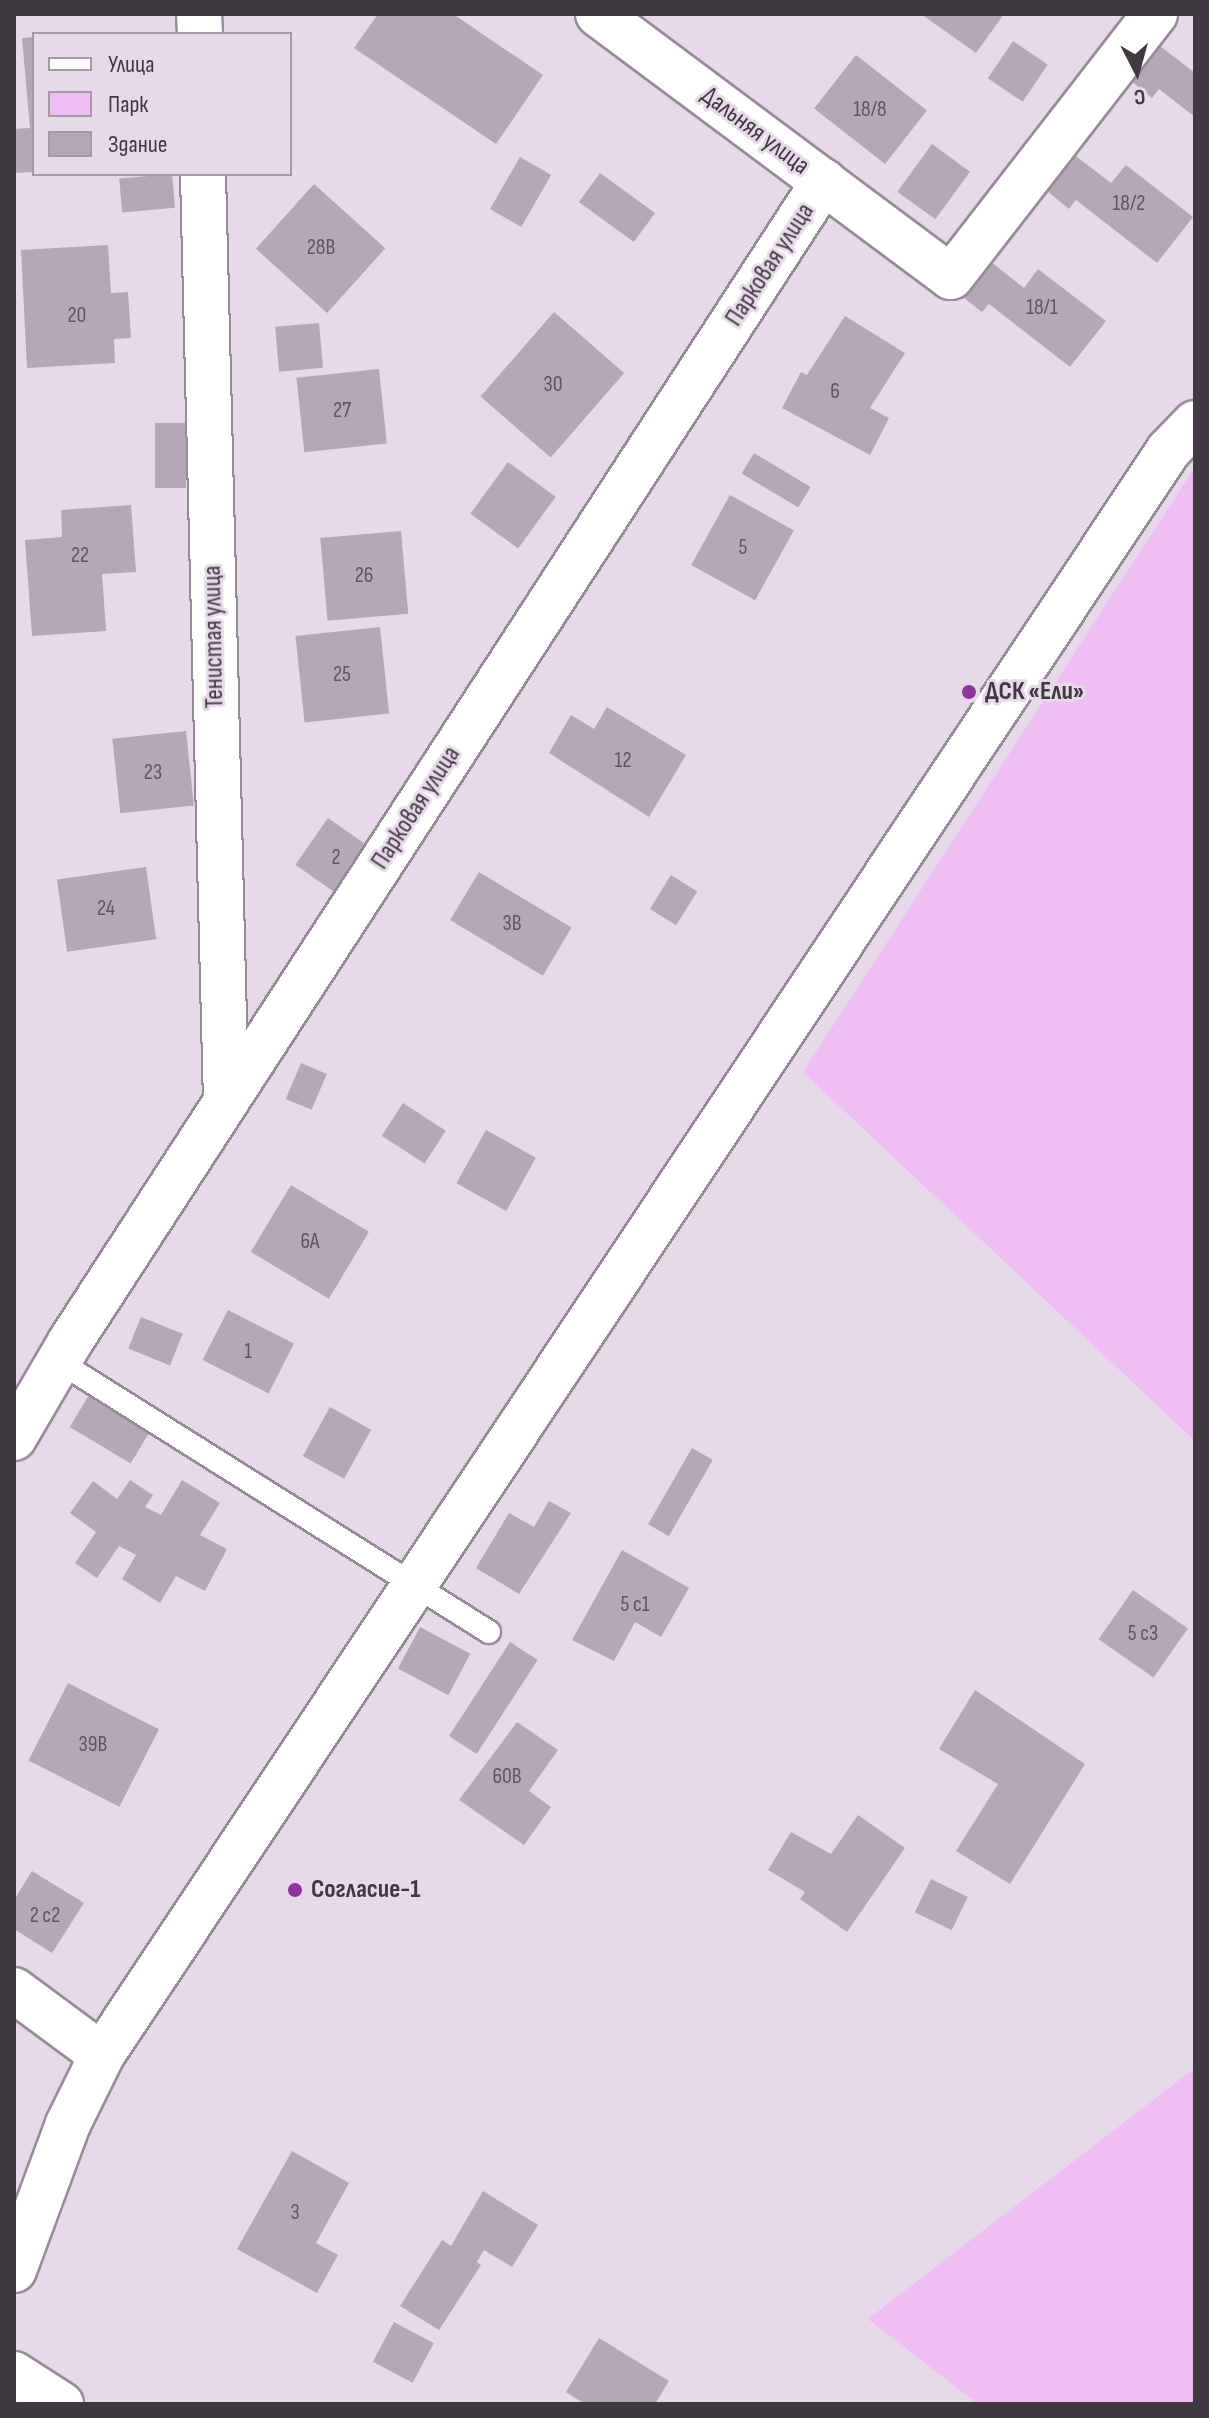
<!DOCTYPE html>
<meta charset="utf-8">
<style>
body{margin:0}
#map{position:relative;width:1209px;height:2418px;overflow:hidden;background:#e7d9e9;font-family:"Sofia Sans Condensed",sans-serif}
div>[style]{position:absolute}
.green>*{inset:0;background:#eebef5}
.building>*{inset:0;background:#b5a7b7;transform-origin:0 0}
.roads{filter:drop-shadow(2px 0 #988b99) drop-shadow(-2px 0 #988b99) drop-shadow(0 2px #988b99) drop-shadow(0 -2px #988b99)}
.lane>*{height:22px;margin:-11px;padding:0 11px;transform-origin:11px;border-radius:11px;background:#fff}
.street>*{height:44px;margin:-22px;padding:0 22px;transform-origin:22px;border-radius:22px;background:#fff}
.secondary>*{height:44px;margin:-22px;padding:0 22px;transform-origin:22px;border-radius:22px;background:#fff}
.dots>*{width:22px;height:22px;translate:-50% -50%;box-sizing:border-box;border:4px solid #e7d9e9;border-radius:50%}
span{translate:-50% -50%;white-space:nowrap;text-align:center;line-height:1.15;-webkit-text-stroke:6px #e7d9e9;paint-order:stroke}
.number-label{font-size:22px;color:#5d555e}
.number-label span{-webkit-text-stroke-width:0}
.street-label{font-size:26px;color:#403a40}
.poi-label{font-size:26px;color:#403a40;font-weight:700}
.left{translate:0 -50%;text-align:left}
.frame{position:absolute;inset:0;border:16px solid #403a40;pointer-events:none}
.legend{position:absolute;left:32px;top:32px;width:260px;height:144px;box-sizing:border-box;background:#e7d9e9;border:2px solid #a499a5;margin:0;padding:10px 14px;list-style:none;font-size:24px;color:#403a40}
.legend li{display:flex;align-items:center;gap:16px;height:40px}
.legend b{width:40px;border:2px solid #a499a5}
.north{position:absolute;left:1097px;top:32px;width:80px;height:80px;-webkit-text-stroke:6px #e7d9e9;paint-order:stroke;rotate:174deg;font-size:22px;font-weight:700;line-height:32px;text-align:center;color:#403a40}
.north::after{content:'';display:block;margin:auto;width:28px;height:36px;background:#403a40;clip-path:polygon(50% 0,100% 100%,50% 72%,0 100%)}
</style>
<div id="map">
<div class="green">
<div style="clip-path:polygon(1195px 467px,1195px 1441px,803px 1072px)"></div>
<div style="clip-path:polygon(1195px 2068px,1195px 2404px,978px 2404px,868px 2319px)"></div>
</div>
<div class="building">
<div style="clip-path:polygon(378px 14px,453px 14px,543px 75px,496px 144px,354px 48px)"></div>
<div style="clip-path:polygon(921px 14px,1004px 14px,976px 53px)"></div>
<div style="clip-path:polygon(1147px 36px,1195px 73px,1195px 117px,1159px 89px,1152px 98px,1119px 71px)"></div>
<div style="clip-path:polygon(34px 37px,34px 172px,14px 173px,14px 129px,30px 128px,22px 38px)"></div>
<div style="left:1013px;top:41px;width:42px;height:45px;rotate:34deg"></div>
<div style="left:856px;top:55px;width:90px;height:68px;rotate:38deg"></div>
<div style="left:932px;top:144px;width:47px;height:59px;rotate:36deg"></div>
<div style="clip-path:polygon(1064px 147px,1111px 183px,1126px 165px,1193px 217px,1157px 263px,1076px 200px,1069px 209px,1036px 182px)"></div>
<div style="left:520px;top:157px;width:36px;height:60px;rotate:30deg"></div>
<div style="left:600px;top:173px;width:68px;height:36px;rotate:36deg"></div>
<div style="left:172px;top:174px;width:34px;height:53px;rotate:85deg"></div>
<div style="left:314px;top:184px;width:96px;height:87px;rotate:42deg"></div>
<div style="clip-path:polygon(108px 245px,111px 293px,128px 292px,131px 338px,114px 339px,115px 363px,27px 368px,21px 250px)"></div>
<div style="clip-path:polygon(977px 251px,1024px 288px,1038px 269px,1106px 321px,1070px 367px,989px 304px,982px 312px,949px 286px)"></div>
<div style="left:554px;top:312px;width:93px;height:112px;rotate:41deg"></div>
<div style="clip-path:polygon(845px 316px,905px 353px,870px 408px,889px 418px,870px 455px,782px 408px,801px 372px,807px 375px)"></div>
<div style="left:319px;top:323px;width:45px;height:44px;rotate:85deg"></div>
<div style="left:379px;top:369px;width:75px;height:83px;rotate:84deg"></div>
<div style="left:155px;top:423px;width:31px;height:65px"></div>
<div style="left:754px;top:453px;width:66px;height:24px;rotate:31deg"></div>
<div style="left:508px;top:462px;width:59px;height:64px;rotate:36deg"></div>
<div style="left:730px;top:495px;width:73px;height:80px;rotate:29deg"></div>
<div style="clip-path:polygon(131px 505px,136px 572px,102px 574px,106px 631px,32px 636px,25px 540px,62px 537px,61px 510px)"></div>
<div style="left:401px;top:531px;width:83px;height:81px;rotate:85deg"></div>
<div style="left:380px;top:627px;width:87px;height:85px;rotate:84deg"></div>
<div style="clip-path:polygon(607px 707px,686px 755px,649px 817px,549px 753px,571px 715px,594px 729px)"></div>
<div style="left:186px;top:731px;width:75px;height:74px;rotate:84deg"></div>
<div style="left:328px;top:818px;width:61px;height:57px;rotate:35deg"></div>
<div style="left:146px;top:867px;width:73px;height:90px;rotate:82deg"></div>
<div style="left:479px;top:872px;width:108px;height:56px;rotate:31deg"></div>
<div style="left:671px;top:875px;width:31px;height:40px;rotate:32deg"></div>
<div style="left:301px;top:1063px;width:28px;height:39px;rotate:23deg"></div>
<div style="left:403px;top:1103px;width:51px;height:39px;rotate:33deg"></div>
<div style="left:486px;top:1130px;width:57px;height:61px;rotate:29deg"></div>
<div style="left:291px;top:1185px;width:91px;height:78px;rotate:31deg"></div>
<div style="left:228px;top:1310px;width:74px;height:56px;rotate:27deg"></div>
<div style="left:141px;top:1317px;width:45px;height:34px;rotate:22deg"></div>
<div style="left:95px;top:1385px;width:71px;height:49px;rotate:31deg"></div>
<div style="left:330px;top:1407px;width:47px;height:56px;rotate:29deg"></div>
<div style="left:692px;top:1448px;width:24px;height:88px;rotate:30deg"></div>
<div style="clip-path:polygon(130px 1480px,153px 1495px,145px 1507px,161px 1515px,182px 1480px,220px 1503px,200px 1535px,227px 1549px,205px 1591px,176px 1576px,160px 1603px,122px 1579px,136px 1555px,119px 1546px,97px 1578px,75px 1563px,96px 1532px,70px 1513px,93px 1481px,117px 1499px)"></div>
<div style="clip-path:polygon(549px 1501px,571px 1513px,519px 1594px,476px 1568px,509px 1513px,534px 1527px)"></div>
<div style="clip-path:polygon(622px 1550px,689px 1588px,661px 1637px,635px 1622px,614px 1661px,572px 1640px)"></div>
<div style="left:1133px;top:1590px;width:67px;height:60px;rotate:35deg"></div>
<div style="left:420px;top:1627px;width:57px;height:47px;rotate:28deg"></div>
<div style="left:510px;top:1642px;width:33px;height:112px;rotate:33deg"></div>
<div style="left:68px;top:1683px;width:102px;height:87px;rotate:27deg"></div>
<div style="clip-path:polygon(975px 1690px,1085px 1764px,1010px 1884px,956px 1851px,998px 1784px,939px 1749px)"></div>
<div style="clip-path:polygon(517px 1722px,558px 1750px,529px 1791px,551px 1807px,524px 1845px,459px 1800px)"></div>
<div style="clip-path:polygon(858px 1815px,905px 1848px,847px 1932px,800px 1899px,805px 1892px,768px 1870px,791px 1832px,831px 1854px)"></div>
<div style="clip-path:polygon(32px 1871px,84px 1903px,52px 1953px,14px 1929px,14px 1900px)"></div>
<div style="left:931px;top:1879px;width:41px;height:37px;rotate:26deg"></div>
<div style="clip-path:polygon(292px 2151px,349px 2183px,316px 2243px,338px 2255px,317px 2293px,237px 2249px)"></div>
<div style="clip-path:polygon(483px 2191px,538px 2225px,512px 2267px,484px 2250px,477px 2262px,481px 2265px,439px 2330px,400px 2306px,442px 2240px,451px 2246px)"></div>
<div style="left:394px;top:2322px;width:45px;height:45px;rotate:28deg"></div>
<div style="clip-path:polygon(599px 2338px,669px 2381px,655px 2404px,585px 2404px,566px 2392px)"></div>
</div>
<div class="roads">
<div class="lane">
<div style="left:58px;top:1361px;width:509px;rotate:32.16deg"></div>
</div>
<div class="street">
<div style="left:199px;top:14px;width:20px;rotate:87deg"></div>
<div style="left:598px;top:14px;width:440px;rotate:36.7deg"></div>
<div style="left:951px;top:277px;width:333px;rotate:-52.2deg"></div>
<div style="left:203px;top:174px;width:927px;rotate:88.58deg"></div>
<div style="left:14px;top:1438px;width:111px;rotate:-59.7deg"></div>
<div style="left:70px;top:1342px;width:1384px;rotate:-57deg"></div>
<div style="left:14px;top:1990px;width:109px;rotate:36.5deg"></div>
<div style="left:14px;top:2374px;width:56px;rotate:32.6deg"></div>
</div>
<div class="secondary">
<div style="left:14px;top:2270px;width:156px;rotate:-69.7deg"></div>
<div style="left:68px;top:2124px;width:77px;rotate:-63.8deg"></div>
<div style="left:102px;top:2055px;width:1926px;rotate:-56.39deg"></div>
<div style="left:1168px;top:451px;width:39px;rotate:-46deg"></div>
</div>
</div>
<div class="dots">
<div style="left:969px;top:692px;background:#90349e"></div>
<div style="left:295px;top:1890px;background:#90349e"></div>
</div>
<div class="number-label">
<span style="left:870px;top:110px">18/8</span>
<span style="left:1129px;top:204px">18/2</span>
<span style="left:321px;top:248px">28В</span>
<span style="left:1042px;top:308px">18/1</span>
<span style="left:77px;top:316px">20</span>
<span style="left:553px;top:385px">30</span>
<span style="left:835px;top:392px">6</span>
<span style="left:342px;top:411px">27</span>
<span style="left:743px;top:548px">5</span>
<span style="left:80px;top:556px">22</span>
<span style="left:364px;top:576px">26</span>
<span style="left:342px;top:675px">25</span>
<span style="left:623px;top:761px">12</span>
<span style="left:153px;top:773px">23</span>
<span style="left:336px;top:858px">2</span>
<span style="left:106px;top:909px">24</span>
<span style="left:512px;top:924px">3В</span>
<span style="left:310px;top:1242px">6А</span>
<span style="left:248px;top:1352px">1</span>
<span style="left:635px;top:1605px">5 с1</span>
<span style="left:1143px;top:1634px">5 с3</span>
<span style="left:93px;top:1745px">39В</span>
<span style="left:507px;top:1777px">60В</span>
<span style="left:45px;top:1916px">2 с2</span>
<span style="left:295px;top:2213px">3</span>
</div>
<div class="street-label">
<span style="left:755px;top:131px;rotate:37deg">Дальняя улица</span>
<span style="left:770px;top:265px;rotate:-57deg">Парковая улица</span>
<span style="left:214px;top:637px;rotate:-91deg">Тенистая улица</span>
<span style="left:416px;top:808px;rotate:-57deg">Парковая улица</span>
</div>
<div class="poi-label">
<span class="left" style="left:985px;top:692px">ДСК «Ели»</span>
<span class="left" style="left:311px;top:1890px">Согласие-1</span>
</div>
<div class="frame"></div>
<ul class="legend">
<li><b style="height:10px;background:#fff"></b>Улица</li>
<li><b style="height:22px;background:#eebef5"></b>Парк</li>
<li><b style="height:22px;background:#b5a7b7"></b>Здание</li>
</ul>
<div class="north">С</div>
</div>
